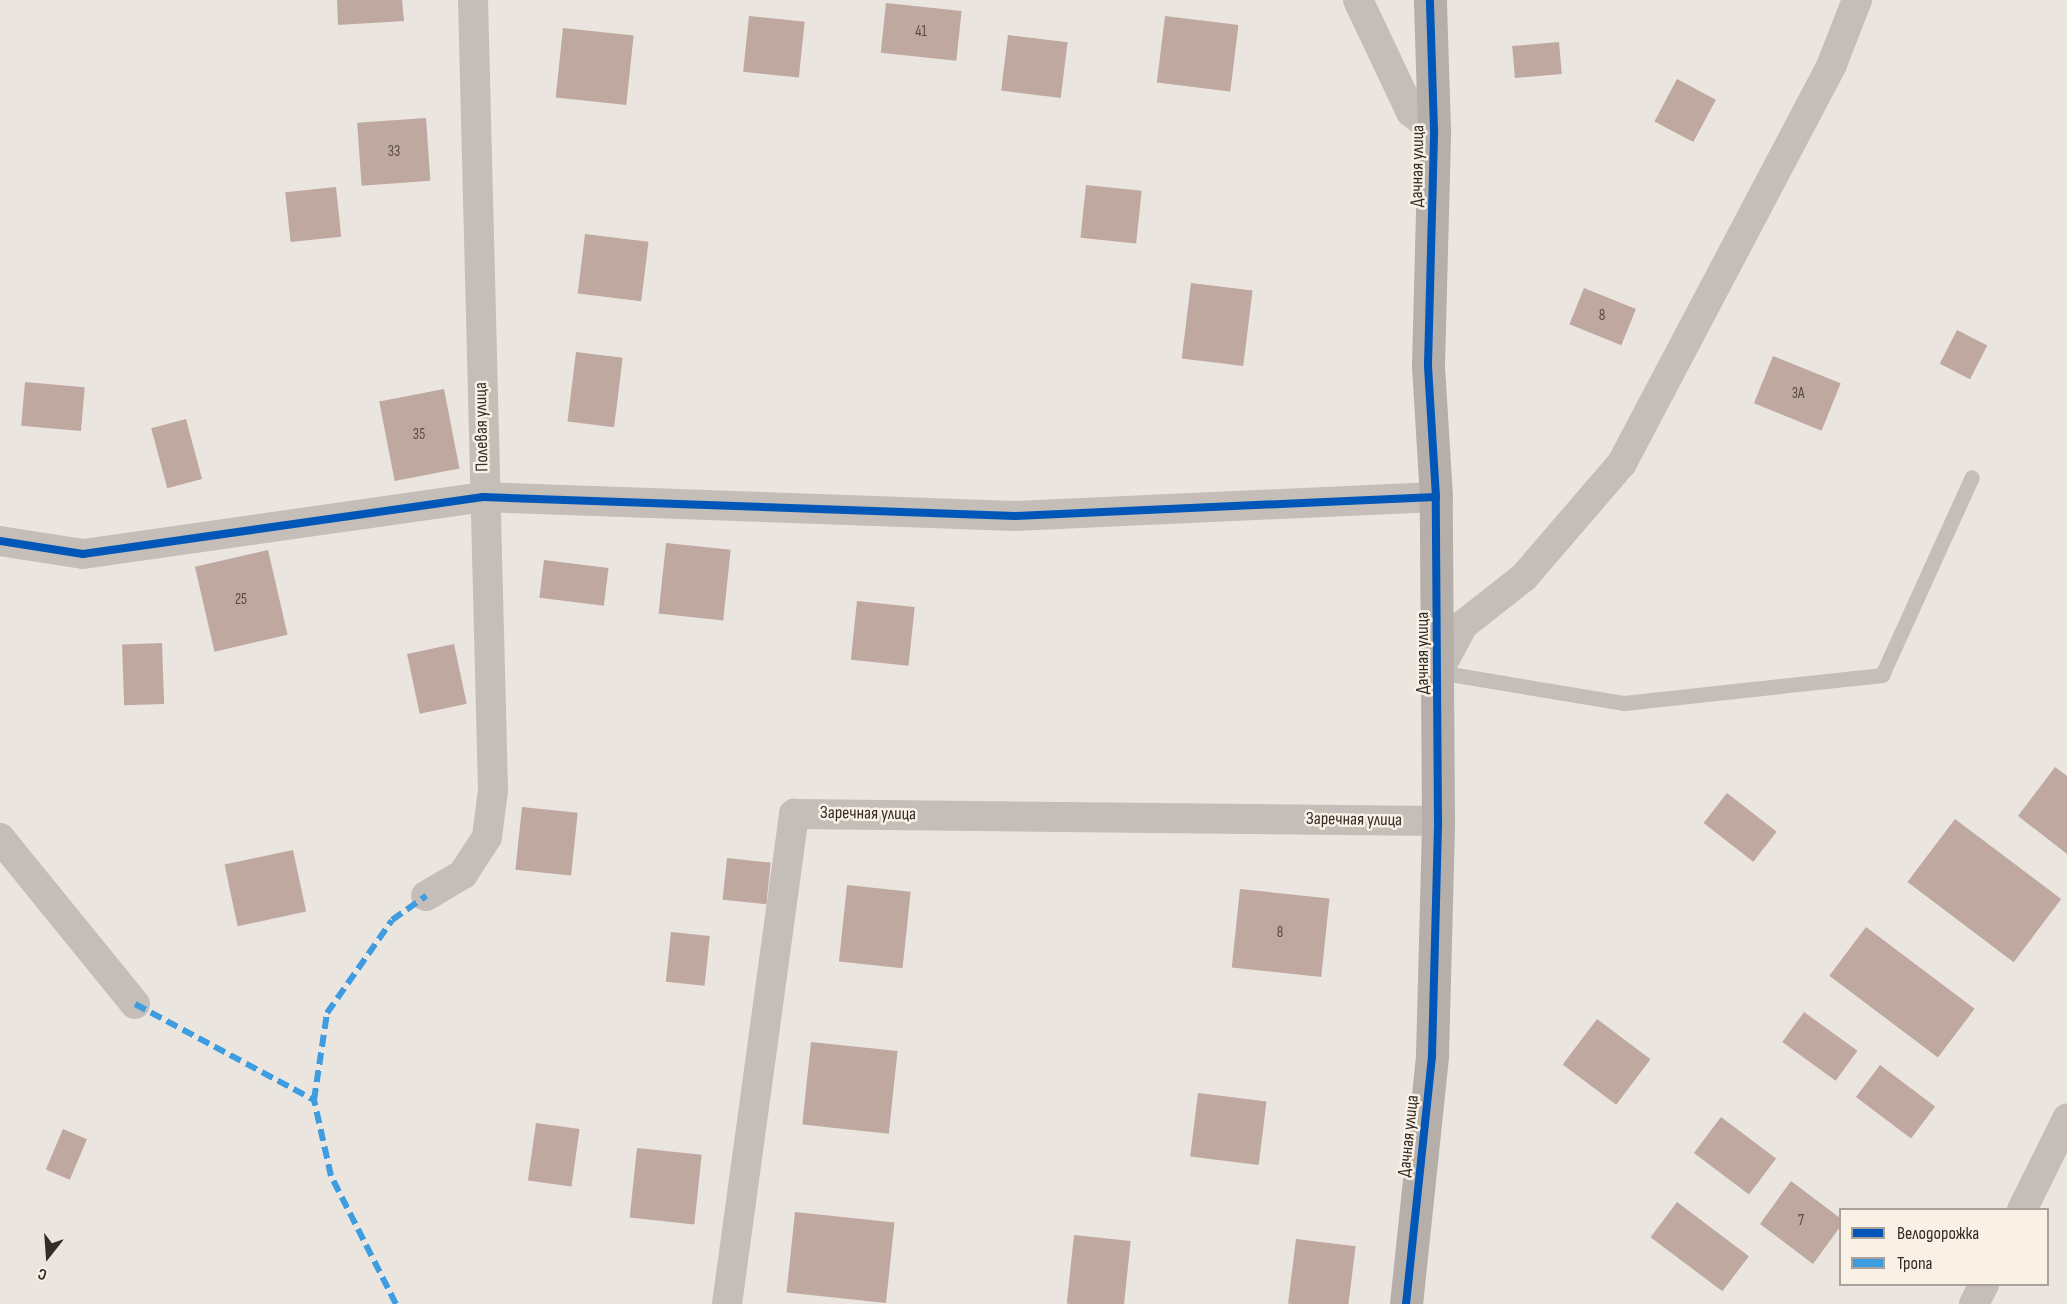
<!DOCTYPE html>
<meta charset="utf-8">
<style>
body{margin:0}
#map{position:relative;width:2067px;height:1304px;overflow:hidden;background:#ebe5df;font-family:"Sofia Sans Condensed",sans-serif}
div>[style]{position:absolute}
.building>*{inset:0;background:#bfa8a0;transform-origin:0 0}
.lane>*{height:15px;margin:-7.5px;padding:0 7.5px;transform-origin:7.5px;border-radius:7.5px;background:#c4bdb8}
.street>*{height:30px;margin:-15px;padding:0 15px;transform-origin:15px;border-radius:15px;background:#c4bdb8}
.secondary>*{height:33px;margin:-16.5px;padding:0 16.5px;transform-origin:16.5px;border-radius:16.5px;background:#b5aea9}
.quiet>*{height:6px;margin-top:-3px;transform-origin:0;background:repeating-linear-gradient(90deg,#3e9ce0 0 12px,transparent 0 18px)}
.cycleway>*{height:8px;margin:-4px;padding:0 4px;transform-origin:4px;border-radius:4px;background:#0057b8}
span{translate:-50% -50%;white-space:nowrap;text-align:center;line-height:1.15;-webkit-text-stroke:5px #f9f0e6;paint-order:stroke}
.number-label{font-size:15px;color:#584a45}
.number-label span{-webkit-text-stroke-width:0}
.street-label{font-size:18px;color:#352b27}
.legend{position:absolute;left:1839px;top:1208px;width:210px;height:78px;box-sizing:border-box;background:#f9f0e6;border:2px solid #aba19a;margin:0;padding:8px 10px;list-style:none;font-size:18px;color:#352b27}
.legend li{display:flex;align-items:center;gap:12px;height:30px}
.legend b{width:30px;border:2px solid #aba19a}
.north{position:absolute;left:18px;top:1226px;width:60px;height:60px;-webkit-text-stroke:4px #f9f0e6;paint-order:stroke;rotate:197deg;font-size:16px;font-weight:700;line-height:24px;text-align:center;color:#352b27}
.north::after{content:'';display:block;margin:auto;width:21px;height:27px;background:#352b27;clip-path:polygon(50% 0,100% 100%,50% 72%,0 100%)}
</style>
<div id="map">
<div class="building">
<div style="clip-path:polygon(337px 0,402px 0,404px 21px,338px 25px)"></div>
<div style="left:886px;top:3px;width:76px;height:50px;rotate:6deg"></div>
<div style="left:749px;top:16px;width:56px;height:56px;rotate:6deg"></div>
<div style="left:1165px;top:16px;width:74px;height:67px;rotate:7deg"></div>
<div style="left:563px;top:28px;width:71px;height:70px;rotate:6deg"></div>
<div style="left:1008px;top:35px;width:60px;height:56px;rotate:7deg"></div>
<div style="left:1559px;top:42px;width:32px;height:47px;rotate:85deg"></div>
<div style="left:1677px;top:79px;width:44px;height:48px;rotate:28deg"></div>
<div style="left:426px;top:118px;width:63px;height:69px;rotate:86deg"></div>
<div style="left:1086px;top:185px;width:56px;height:53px;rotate:6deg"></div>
<div style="left:336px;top:187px;width:50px;height:51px;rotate:84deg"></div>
<div style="left:585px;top:234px;width:64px;height:60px;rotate:7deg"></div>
<div style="left:1191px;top:283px;width:62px;height:76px;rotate:7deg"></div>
<div style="left:1584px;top:288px;width:56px;height:39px;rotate:22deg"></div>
<div style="left:1957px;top:330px;width:34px;height:38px;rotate:27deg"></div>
<div style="left:576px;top:352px;width:47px;height:70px;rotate:7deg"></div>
<div style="left:1773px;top:356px;width:73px;height:51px;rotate:22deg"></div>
<div style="left:25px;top:382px;width:60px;height:44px;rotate:5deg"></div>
<div style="left:444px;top:389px;width:81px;height:66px;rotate:79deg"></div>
<div style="left:186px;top:419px;width:62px;height:36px;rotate:75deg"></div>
<div style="left:666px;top:543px;width:65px;height:71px;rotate:6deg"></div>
<div style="left:268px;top:550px;width:87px;height:75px;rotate:77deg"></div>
<div style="left:544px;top:560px;width:65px;height:38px;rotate:7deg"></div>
<div style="left:857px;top:601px;width:58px;height:59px;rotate:6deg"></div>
<div style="left:162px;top:643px;width:61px;height:40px;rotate:88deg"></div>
<div style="left:454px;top:644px;width:61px;height:48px;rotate:78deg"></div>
<div style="clip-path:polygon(2055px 767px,2067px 776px,2067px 854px,2018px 816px)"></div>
<div style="left:1727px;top:793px;width:63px;height:38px;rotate:38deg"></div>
<div style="left:522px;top:807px;width:56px;height:63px;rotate:6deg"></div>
<div style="left:1955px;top:819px;width:133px;height:79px;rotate:37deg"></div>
<div style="left:293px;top:850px;width:63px;height:70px;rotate:78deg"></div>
<div style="left:727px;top:858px;width:44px;height:42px;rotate:6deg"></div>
<div style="left:847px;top:885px;width:64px;height:77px;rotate:6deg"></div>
<div style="left:1240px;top:889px;width:90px;height:79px;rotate:6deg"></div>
<div style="left:1866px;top:927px;width:136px;height:61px;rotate:37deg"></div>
<div style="left:671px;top:932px;width:39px;height:50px;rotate:6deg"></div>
<div style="left:1804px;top:1012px;width:66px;height:37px;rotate:36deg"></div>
<div style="left:1597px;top:1019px;width:67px;height:57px;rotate:37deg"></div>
<div style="left:811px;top:1042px;width:87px;height:83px;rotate:6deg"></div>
<div style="left:1880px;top:1065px;width:69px;height:40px;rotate:37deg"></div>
<div style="left:1198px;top:1093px;width:69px;height:64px;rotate:7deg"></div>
<div style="left:1721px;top:1117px;width:69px;height:45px;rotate:37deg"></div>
<div style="left:536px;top:1123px;width:44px;height:58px;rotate:8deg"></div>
<div style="left:63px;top:1129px;width:26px;height:44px;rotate:23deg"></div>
<div style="left:637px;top:1148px;width:65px;height:70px;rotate:6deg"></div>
<div style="clip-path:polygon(1791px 1181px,1840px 1218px,1840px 1227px,1813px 1264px,1760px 1224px)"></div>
<div style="left:1677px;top:1202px;width:90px;height:44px;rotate:37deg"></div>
<div style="left:795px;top:1212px;width:100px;height:81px;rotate:6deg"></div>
<div style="left:1074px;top:1235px;width:57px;height:69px;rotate:6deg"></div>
<div style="left:1296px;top:1239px;width:60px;height:65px;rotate:7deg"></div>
</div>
<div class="lane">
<div style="left:1438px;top:672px;width:189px;rotate:9.5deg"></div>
<div style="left:1624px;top:703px;width:260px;rotate:-6.2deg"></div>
<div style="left:1882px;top:675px;width:217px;rotate:-65.6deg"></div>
</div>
<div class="street">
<div style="left:1358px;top:0;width:124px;rotate:64.7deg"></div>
<div style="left:1411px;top:112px;width:29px;rotate:38deg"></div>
<div style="left:0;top:541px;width:84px;rotate:8.9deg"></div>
<div style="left:83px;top:554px;width:404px;rotate:-8.1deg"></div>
<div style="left:483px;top:497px;width:532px;rotate:2.05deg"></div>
<div style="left:1015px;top:516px;width:421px;rotate:-2.6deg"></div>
<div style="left:1438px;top:672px;width:53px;rotate:-62deg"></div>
<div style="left:1463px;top:625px;width:78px;rotate:-38.2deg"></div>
<div style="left:1524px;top:577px;width:150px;rotate:-49.3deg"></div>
<div style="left:1622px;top:463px;width:451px;rotate:-62.2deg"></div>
<div style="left:1832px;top:64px;width:69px;rotate:-68.7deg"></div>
<div style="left:0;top:838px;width:214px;rotate:50.9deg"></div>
<div style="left:426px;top:896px;width:43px;rotate:-30.7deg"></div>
<div style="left:463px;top:874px;width:44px;rotate:-57deg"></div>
<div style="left:487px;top:837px;width:47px;rotate:-82.7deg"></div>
<div style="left:493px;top:790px;width:790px;rotate:-91.45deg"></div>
<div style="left:2022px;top:1210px;width:102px;rotate:-63.7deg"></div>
<div style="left:727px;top:1304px;width:495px;rotate:-82.2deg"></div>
<div style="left:794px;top:814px;width:644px;rotate:0.62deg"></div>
<div style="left:1974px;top:1304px;width:22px;rotate:-63deg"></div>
</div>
<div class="secondary">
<div style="left:1406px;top:1304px;width:250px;rotate:-84deg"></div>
<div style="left:1432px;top:1055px;width:234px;rotate:-88.5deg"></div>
<div style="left:1438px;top:821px;width:324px;rotate:-90.4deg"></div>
<div style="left:1436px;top:497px;width:132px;rotate:-93.5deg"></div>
<div style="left:1428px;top:365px;width:235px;rotate:-88.5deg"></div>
<div style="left:1434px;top:130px;width:130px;rotate:-91.8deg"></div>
</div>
<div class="quiet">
<div style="left:135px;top:1004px;width:203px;rotate:28.2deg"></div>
<div style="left:396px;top:1304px;width:144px;rotate:-116.9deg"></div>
<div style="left:331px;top:1176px;width:78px;rotate:-102.6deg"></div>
<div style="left:314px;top:1100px;width:88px;rotate:-81.5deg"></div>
<div style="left:327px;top:1013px;width:113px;rotate:-55deg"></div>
<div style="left:392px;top:920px;width:42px;rotate:-35.2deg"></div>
</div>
<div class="cycleway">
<div style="left:0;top:541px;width:84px;rotate:8.9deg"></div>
<div style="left:83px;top:554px;width:404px;rotate:-8.1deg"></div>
<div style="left:483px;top:497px;width:532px;rotate:2.05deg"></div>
<div style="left:1015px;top:516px;width:421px;rotate:-2.6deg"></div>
<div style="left:1406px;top:1304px;width:250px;rotate:-84deg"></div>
<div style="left:1432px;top:1055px;width:234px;rotate:-88.5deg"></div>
<div style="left:1438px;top:821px;width:324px;rotate:-90.4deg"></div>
<div style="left:1436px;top:497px;width:132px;rotate:-93.5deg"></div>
<div style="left:1428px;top:365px;width:235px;rotate:-88.5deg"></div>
<div style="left:1434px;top:130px;width:130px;rotate:-91.8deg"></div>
</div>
<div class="number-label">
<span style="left:921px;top:32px">41</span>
<span style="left:394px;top:152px">33</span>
<span style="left:1602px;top:316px">8</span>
<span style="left:1798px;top:394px">3А</span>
<span style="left:419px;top:435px">35</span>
<span style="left:241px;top:600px">25</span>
<span style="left:1280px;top:933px">8</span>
<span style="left:1801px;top:1221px">7</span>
</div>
<div class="street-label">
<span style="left:1418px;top:166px;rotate:-89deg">Дачная улица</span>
<span style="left:482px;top:427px;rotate:-91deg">Полевая улица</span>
<span style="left:1423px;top:653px;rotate:-90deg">Дачная улица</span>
<span style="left:868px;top:814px;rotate:1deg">Заречная улица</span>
<span style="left:1354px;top:820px;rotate:1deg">Заречная улица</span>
<span style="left:1409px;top:1136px;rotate:-84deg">Дачная улица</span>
</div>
<ul class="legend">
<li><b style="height:8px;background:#0057b8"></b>Велодорожка</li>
<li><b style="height:8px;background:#3e9ce0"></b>Тропа</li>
</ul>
<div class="north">С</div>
</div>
